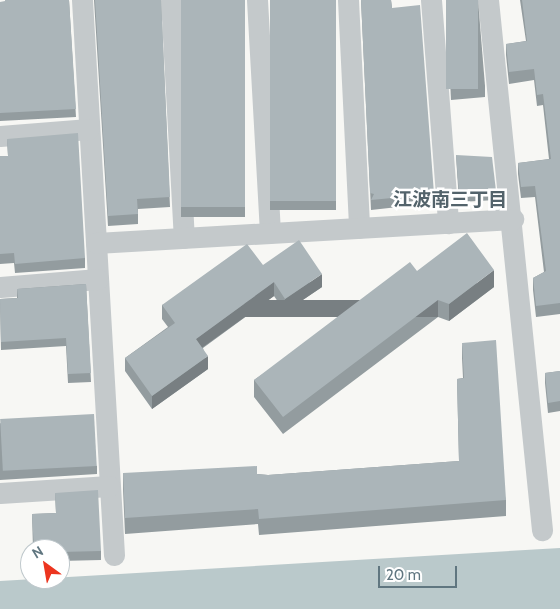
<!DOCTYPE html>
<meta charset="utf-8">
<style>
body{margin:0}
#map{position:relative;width:560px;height:609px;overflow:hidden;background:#f7f7f4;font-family:Cabin,"Noto Sans JP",sans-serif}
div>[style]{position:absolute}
.water>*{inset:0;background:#bac9cb}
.street>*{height:21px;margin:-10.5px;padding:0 10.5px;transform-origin:10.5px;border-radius:10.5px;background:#c4c9cb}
.wall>*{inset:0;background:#939c9f;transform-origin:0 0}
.shaded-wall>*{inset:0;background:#787f82;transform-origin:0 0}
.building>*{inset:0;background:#abb5b9;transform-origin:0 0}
span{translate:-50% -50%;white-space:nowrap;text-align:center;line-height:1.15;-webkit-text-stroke:5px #fff;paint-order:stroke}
.neighbourhood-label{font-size:19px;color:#53636b;font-weight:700}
.north{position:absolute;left:20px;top:539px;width:50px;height:50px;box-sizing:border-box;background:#fff;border:1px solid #bfc8cc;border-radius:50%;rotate:328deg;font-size:14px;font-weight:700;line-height:20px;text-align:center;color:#607680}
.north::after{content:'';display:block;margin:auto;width:18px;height:22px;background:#ec351f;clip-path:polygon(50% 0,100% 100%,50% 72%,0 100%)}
.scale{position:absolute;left:378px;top:566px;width:79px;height:22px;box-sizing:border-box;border:2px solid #607680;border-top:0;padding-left:6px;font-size:15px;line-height:18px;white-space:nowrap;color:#607680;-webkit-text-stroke:4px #fff;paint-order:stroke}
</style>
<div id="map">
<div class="water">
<div style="clip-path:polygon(560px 548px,560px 609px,0 609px,0 581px)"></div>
</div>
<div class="street">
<div style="left:82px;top:0;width:556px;rotate:86.7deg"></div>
<div style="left:171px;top:0;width:238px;rotate:86.9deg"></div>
<div style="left:257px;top:0;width:233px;rotate:86.8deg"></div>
<div style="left:348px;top:0;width:228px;rotate:87.2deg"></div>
<div style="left:431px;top:0;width:224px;rotate:85.6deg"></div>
<div style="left:488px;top:0;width:533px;rotate:84.18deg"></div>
<div style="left:0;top:136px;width:89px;rotate:-4.5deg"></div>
<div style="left:96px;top:243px;width:418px;rotate:-3.3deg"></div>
<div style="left:0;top:287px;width:98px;rotate:-4.7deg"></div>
<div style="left:0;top:493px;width:109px;rotate:-3.7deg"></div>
</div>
<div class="wall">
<div style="clip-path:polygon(5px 0,69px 0,76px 117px,0 121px,0 2px,5px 2px)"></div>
<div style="clip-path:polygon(94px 0,161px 0,170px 207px,138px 209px,138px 224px,108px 226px)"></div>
<div style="left:181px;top:0;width:64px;height:217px"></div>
<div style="left:270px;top:0;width:66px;height:210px"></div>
<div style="clip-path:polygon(361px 0,391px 0,392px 8px,434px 194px,434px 203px,371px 210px)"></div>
<div style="clip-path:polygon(446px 0,478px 0,485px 86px,485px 97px,451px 100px)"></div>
<div style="clip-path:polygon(520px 0,560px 0,560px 314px,536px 317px,533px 290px,533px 278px,544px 272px,535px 197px,521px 198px,518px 174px,518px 163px,549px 159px,543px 105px,537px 106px,534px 80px,509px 84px,506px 55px,506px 44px,526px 41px)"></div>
<div style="clip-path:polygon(7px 139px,85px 258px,85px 268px,15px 273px,14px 263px,0 264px,0 156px,8px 156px)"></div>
<div style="clip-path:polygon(456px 155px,496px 191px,496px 200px,459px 202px)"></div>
<div style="clip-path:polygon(263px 265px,322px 287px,285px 312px,274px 296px,203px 348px,208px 369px,152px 409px,125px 371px,125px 358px,168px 327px,162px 319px,162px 305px)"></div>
<div style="clip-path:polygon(417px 271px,494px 287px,449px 321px,438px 317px,283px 434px,254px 397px,254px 380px)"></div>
<div style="clip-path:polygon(86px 284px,91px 382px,68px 383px,66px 346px,1px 350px,0 299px,17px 298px,17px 289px)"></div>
<div style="clip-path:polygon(462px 343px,506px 500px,506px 516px,259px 535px,258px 524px,125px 534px,123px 489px,123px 473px,257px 474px,268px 475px,459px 461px,457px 379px,463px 378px,462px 358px)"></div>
<div style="clip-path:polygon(560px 371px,560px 411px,548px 413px,545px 383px,545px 373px)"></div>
<div style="clip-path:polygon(0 423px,97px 466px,97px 474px,0 480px)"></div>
<div style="clip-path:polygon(55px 493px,101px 551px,101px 560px,60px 561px,60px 549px,33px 549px,32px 514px,56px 513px)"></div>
</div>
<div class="shaded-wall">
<div style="clip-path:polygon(494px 270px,494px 287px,449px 321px,449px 304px)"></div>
<div style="clip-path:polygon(322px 274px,322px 287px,285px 312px,285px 299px)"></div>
<div style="clip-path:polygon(274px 282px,274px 296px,196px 352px,196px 339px)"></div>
<div style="left:438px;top:300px;width:17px;height:194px;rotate:90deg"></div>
<div style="clip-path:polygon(208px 356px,208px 369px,152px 409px,152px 396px)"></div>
</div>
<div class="building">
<div style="clip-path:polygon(5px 0,69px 0,76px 109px,0 113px,0 2px,5px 1px)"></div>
<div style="clip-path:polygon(95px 0,161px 0,170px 197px,137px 199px,138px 214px,108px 216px)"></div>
<div style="left:181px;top:0;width:64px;height:207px"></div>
<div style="left:270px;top:0;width:66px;height:201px"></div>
<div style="clip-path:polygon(361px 0,391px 0,392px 8px,420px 5px,434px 194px,371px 200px,374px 194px,370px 193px)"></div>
<div style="left:446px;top:0;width:32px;height:89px"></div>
<div style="clip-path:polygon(522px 0,560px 0,560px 303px,536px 306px,533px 278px,546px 271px,535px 186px,521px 187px,518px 163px,551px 159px,543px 94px,537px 95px,534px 69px,509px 72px,506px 44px,527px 41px)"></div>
<div style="clip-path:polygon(78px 133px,85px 258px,15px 264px,14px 253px,0 254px,0 156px,8px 156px,7px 139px)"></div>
<div style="clip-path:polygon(456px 155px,492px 157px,496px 191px,459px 194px)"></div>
<div style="clip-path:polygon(467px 233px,494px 270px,449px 304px,438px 300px,283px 417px,254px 380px,410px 262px,417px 271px)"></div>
<div style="clip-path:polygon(299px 240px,322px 274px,285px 299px,274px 282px,196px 339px,208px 356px,152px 396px,125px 358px,175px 323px,162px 305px,247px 244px,263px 265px)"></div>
<div style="clip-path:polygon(86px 284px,91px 373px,68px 374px,66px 338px,1px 342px,0 299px,18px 298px,17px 289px)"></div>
<div style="clip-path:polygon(496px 340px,506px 500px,259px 519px,258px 509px,125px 518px,123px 473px,257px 466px,257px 474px,268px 475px,459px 461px,457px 379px,464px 378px,462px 343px)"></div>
<div style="clip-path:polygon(560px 371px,560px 401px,548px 403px,545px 373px)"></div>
<div style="left:94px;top:414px;width:52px;height:94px;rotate:87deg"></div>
<div style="clip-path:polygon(98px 490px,101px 551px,60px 552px,60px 549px,34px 549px,32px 514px,56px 513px,55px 493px)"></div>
</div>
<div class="neighbourhood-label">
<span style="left:450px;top:200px">江波南三丁目</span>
</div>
<div class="north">N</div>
<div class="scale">20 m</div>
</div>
